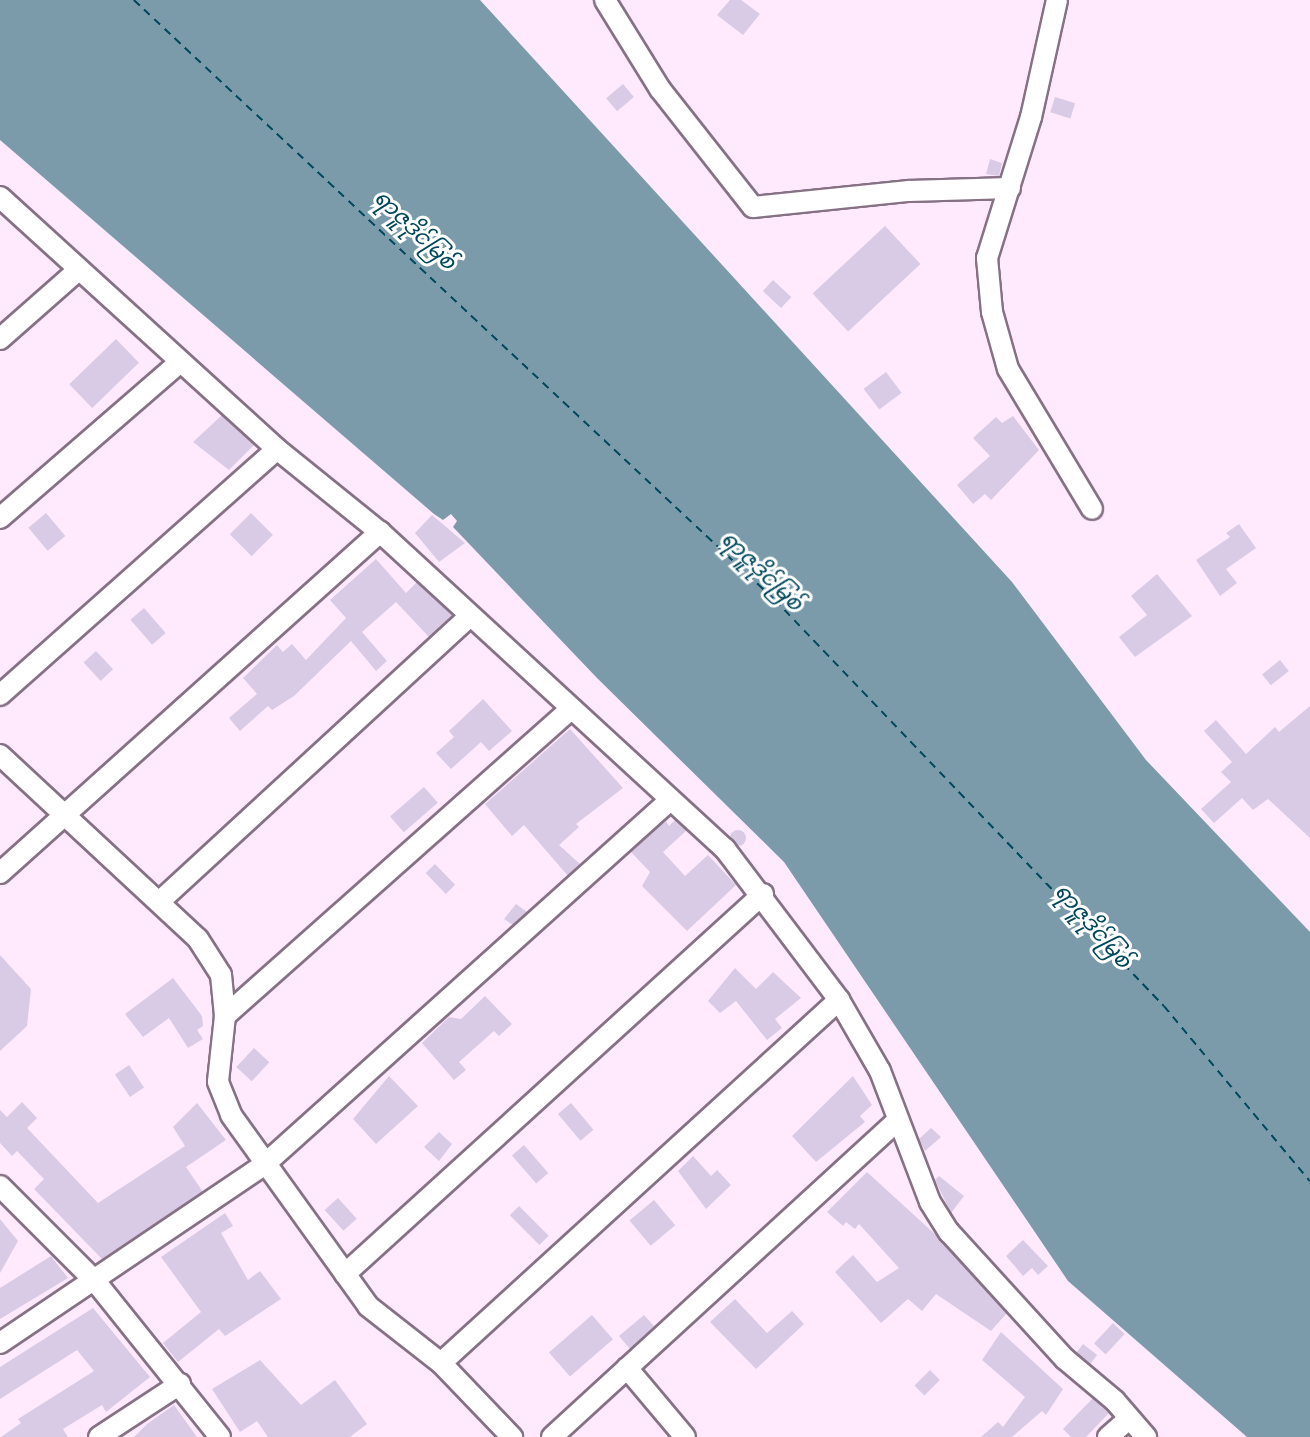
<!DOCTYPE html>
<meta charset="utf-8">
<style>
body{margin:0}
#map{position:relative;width:1310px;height:1437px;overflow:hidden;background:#feeafc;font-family:"IBM Plex Sans","Noto Sans Myanmar",sans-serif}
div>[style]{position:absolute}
.water>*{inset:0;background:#7c9baa}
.ferry>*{height:1.5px;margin-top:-0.75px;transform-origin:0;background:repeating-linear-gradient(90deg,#00475c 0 8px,transparent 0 14px)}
.building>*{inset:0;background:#d9cbe5;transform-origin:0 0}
.round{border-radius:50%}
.roads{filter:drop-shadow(2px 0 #867185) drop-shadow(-2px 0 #867185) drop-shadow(0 2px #867185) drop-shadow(0 -2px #867185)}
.minor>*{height:20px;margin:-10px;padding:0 10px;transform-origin:10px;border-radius:10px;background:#fff}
span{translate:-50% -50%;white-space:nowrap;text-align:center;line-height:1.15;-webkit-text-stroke:6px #fff;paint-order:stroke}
.water-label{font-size:22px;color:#00475c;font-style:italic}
</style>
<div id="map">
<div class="water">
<div style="clip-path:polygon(0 0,480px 0,1012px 582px,1146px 760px,1310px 932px,1310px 1437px,1247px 1437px,1068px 1281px,784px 862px,597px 678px,453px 527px,457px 521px,451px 514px,443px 520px,434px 514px,0 140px)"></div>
</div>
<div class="ferry">
<div style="left:134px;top:0;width:878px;rotate:43.11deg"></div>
<div style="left:775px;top:600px;width:562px;rotate:46.23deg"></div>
<div style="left:1164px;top:1006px;width:228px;rotate:50.2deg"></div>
</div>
<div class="building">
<div style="clip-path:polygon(730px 0,741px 0,760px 14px,743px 35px,717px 15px)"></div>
<div style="left:623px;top:84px;width:17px;height:22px;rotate:50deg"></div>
<div style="left:1055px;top:97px;width:21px;height:16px;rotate:17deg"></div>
<div style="clip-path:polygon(990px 159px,1002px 163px,999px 176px,986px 174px)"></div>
<div style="left:885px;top:226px;width:52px;height:99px;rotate:47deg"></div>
<div style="left:773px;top:280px;width:25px;height:15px;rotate:43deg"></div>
<div style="left:116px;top:339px;width:33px;height:65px;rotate:46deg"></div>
<div style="left:886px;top:372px;width:26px;height:28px;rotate:53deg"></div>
<div style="clip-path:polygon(222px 415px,254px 445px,229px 470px,193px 442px)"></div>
<div style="clip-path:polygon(1013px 416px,1039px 450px,991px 500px,985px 494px,973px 504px,957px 485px,990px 456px,973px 438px,996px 417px,1002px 423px)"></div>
<div style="left:46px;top:513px;width:30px;height:23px;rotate:50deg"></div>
<div style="left:251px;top:513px;width:31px;height:30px;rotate:45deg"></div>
<div style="clip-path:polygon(432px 515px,465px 543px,439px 562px,415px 533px)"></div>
<div style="clip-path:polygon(1239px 524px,1256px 548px,1226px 569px,1237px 583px,1220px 596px,1196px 560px,1230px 537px,1226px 533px)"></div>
<div style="clip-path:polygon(376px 559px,406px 593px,417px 582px,452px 615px,429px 637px,396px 602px,362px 632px,387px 661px,376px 671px,351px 641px,294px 696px,272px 710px,268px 706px,240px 731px,229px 718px,257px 694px,243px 678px,277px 645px,283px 652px,292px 644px,306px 660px,346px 618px,330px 600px)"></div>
<div style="clip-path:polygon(1157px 574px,1192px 616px,1135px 657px,1119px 637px,1147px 615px,1131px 596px)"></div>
<div style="left:144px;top:608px;width:33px;height:18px;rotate:49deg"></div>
<div style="left:96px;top:651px;width:25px;height:17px;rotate:47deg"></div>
<div style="left:1280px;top:660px;width:14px;height:23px;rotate:51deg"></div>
<div style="clip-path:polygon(483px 699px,512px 731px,489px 751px,481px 742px,451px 769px,436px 753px,454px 737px,449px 731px)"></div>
<div style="clip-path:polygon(1310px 706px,1310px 838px,1268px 799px,1253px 810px,1242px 798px,1214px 823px,1201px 809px,1231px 782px,1221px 772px,1232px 762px,1204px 731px,1216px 720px,1246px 754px,1275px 727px,1279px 732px)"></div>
<div style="clip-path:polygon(570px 729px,623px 788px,576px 824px,579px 827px,559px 845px,580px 864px,568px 876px,524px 825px,512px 836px,485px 804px)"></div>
<div style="left:424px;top:787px;width:21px;height:45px;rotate:49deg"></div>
<div style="clip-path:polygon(675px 820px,687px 830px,663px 852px,685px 876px,708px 855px,736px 885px,687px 931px,642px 886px,650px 872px,631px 852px,666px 821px,669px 826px)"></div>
<div class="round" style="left:730px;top:830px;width:16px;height:16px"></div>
<div style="left:435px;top:864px;width:29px;height:13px;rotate:46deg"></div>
<div style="clip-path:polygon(516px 904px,527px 912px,513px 925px,504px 919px)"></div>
<div style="clip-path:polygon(0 955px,31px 989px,27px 1026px,0 1051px)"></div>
<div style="clip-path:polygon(735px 968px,756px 989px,773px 972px,801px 998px,775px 1019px,782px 1028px,767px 1040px,736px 1001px,720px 1013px,708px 1001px)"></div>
<div style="clip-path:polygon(173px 978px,202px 1016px,203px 1026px,197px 1030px,203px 1039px,188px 1048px,169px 1018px,143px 1037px,125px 1014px)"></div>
<div style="clip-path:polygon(485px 996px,512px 1024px,499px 1036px,494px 1031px,459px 1062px,466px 1070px,454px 1080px,422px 1043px,449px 1017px,461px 1019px)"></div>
<div style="left:254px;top:1048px;width:21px;height:26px;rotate:43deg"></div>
<div style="left:129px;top:1065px;width:27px;height:17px;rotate:56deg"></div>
<div style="clip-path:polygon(389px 1076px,418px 1106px,376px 1144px,353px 1119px)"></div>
<div style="clip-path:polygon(853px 1076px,872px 1105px,860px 1116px,865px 1122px,816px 1162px,792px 1136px)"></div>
<div style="clip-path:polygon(22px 1102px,37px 1118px,27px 1128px,98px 1203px,185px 1146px,173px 1127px,197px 1103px,226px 1140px,186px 1167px,203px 1192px,102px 1259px,34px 1189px,44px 1179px,17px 1151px,12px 1156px,0 1143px,0 1110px,7px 1117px)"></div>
<div style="left:571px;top:1103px;width:35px;height:17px;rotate:50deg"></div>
<div style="clip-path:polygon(931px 1128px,941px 1137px,925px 1151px,919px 1139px)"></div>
<div style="clip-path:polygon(439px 1132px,452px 1144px,439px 1161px,424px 1147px)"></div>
<div style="left:524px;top:1145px;width:37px;height:16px;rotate:49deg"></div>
<div style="clip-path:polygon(693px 1156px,711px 1176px,717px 1170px,731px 1185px,706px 1209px,678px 1171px)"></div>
<div style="clip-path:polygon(867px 1172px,937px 1236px,1007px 1313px,991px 1331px,936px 1294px,922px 1311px,908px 1299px,881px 1323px,835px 1272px,853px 1255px,877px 1282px,899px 1268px,859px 1224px,855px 1229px,846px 1222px,843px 1226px,827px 1212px)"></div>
<div style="clip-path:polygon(939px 1176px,964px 1196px,951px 1213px,935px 1180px)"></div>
<div style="left:338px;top:1198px;width:28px;height:18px;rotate:48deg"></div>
<div style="left:654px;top:1200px;width:33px;height:32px;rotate:50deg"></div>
<div style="left:519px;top:1206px;width:42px;height:13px;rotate:45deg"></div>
<div style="clip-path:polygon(225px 1213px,233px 1226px,221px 1233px,248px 1280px,260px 1271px,281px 1299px,225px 1336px,219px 1329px,178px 1362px,163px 1343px,201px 1312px,161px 1257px)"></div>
<div style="clip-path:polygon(0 1219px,18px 1241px,0 1273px)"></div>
<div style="clip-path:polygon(1023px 1240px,1048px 1266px,1038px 1275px,1032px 1268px,1023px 1276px,1006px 1256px)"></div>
<div style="clip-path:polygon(51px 1256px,68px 1278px,0 1319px,0 1288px)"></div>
<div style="clip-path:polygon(735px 1299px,767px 1333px,792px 1311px,804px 1324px,756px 1369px,710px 1322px)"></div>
<div style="clip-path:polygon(93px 1308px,150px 1377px,106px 1412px,102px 1405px,63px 1429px,68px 1437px,1px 1437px,21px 1423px,18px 1419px,94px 1371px,77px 1350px,0 1399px,0 1367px)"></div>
<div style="left:592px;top:1315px;width:32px;height:57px;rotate:49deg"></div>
<div style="clip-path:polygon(644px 1315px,654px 1326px,630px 1349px,619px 1336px)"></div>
<div style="left:1113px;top:1323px;width:16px;height:28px;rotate:43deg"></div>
<div style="clip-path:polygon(1001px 1332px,1063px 1389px,1046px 1415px,1042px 1411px,1012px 1437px,981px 1437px,998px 1422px,1003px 1427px,1025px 1397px,982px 1360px)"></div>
<div style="left:1083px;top:1344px;width:18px;height:11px;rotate:38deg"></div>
<div style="clip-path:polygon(260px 1360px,301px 1405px,335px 1380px,367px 1424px,350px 1437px,268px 1437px,257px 1421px,240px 1432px,212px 1389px)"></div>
<div style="left:930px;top:1370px;width:14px;height:22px;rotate:45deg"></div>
<div style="clip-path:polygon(1093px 1398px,1109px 1413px,1086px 1437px,1071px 1437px,1063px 1429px)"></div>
<div style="clip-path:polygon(174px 1405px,197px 1437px,134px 1437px,147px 1424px)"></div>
</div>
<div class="roads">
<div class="minor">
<div style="left:605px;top:0;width:105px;rotate:58.3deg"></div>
<div style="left:660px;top:89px;width:150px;rotate:51.8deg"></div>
<div style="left:753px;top:207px;width:157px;rotate:-5.9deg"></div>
<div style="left:909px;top:191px;width:101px;rotate:-1.7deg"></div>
<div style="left:1057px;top:0;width:120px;rotate:102.5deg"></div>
<div style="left:1031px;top:117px;width:148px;rotate:107.3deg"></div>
<div style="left:987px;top:258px;width:54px;rotate:84.7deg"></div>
<div style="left:992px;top:312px;width:59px;rotate:74.3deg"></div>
<div style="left:1008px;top:369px;width:163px;rotate:59deg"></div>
<div style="left:0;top:197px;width:374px;rotate:42.3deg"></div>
<div style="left:277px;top:449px;width:132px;rotate:38.9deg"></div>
<div style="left:380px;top:532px;width:469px;rotate:42.6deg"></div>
<div style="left:725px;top:849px;width:189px;rotate:52.9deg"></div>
<div style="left:839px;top:1000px;width:82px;rotate:60deg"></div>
<div style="left:880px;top:1071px;width:140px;rotate:69.1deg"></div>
<div style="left:930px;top:1202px;width:36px;rotate:58deg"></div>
<div style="left:949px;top:1232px;width:172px;rotate:47.6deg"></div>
<div style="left:1065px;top:1359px;width:65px;rotate:40deg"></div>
<div style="left:1115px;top:1401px;width:48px;rotate:49.3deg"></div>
<div style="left:0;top:339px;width:101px;rotate:-41.4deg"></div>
<div style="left:0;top:518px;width:238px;rotate:-40.9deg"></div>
<div style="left:0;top:695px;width:370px;rotate:-41.6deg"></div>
<div style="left:0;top:755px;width:270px;rotate:42.9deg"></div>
<div style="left:198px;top:939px;width:43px;rotate:57.4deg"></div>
<div style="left:221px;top:975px;width:41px;rotate:84.4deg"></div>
<div style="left:225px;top:1016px;width:66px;rotate:96.1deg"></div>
<div style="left:218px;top:1082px;width:35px;rotate:68deg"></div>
<div style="left:231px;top:1115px;width:235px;rotate:54.3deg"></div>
<div style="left:368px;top:1306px;width:93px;rotate:38deg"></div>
<div style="left:441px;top:1363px;width:103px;rotate:46.2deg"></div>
<div style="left:0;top:873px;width:511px;rotate:-41.9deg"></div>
<div style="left:159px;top:902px;width:423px;rotate:-42.6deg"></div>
<div style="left:225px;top:1016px;width:460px;rotate:-41.6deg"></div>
<div style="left:0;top:1186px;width:134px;rotate:45deg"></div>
<div style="left:95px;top:1281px;width:200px;rotate:51.3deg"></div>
<div style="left:345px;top:1274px;width:565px;rotate:-42.27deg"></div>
<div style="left:0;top:1343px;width:320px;rotate:-34deg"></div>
<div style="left:265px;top:1164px;width:543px;rotate:-41.94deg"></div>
<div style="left:441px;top:1363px;width:539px;rotate:-42.37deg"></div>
<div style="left:627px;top:1368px;width:90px;rotate:50deg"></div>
<div style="left:99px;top:1437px;width:97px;rotate:-33.2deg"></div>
<div style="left:552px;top:1437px;width:468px;rotate:-42.5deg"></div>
<div style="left:1108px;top:1437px;width:28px;rotate:-41deg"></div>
</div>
</div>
<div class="water-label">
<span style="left:416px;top:229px;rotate:44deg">ရာဇူဒိုင်မြစ်</span>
<span style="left:763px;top:570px;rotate:44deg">ရာဇူဒိုင်မြစ်</span>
<span style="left:1094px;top:925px;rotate:49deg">ရာဇူဒိုင်မြစ်</span>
</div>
</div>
